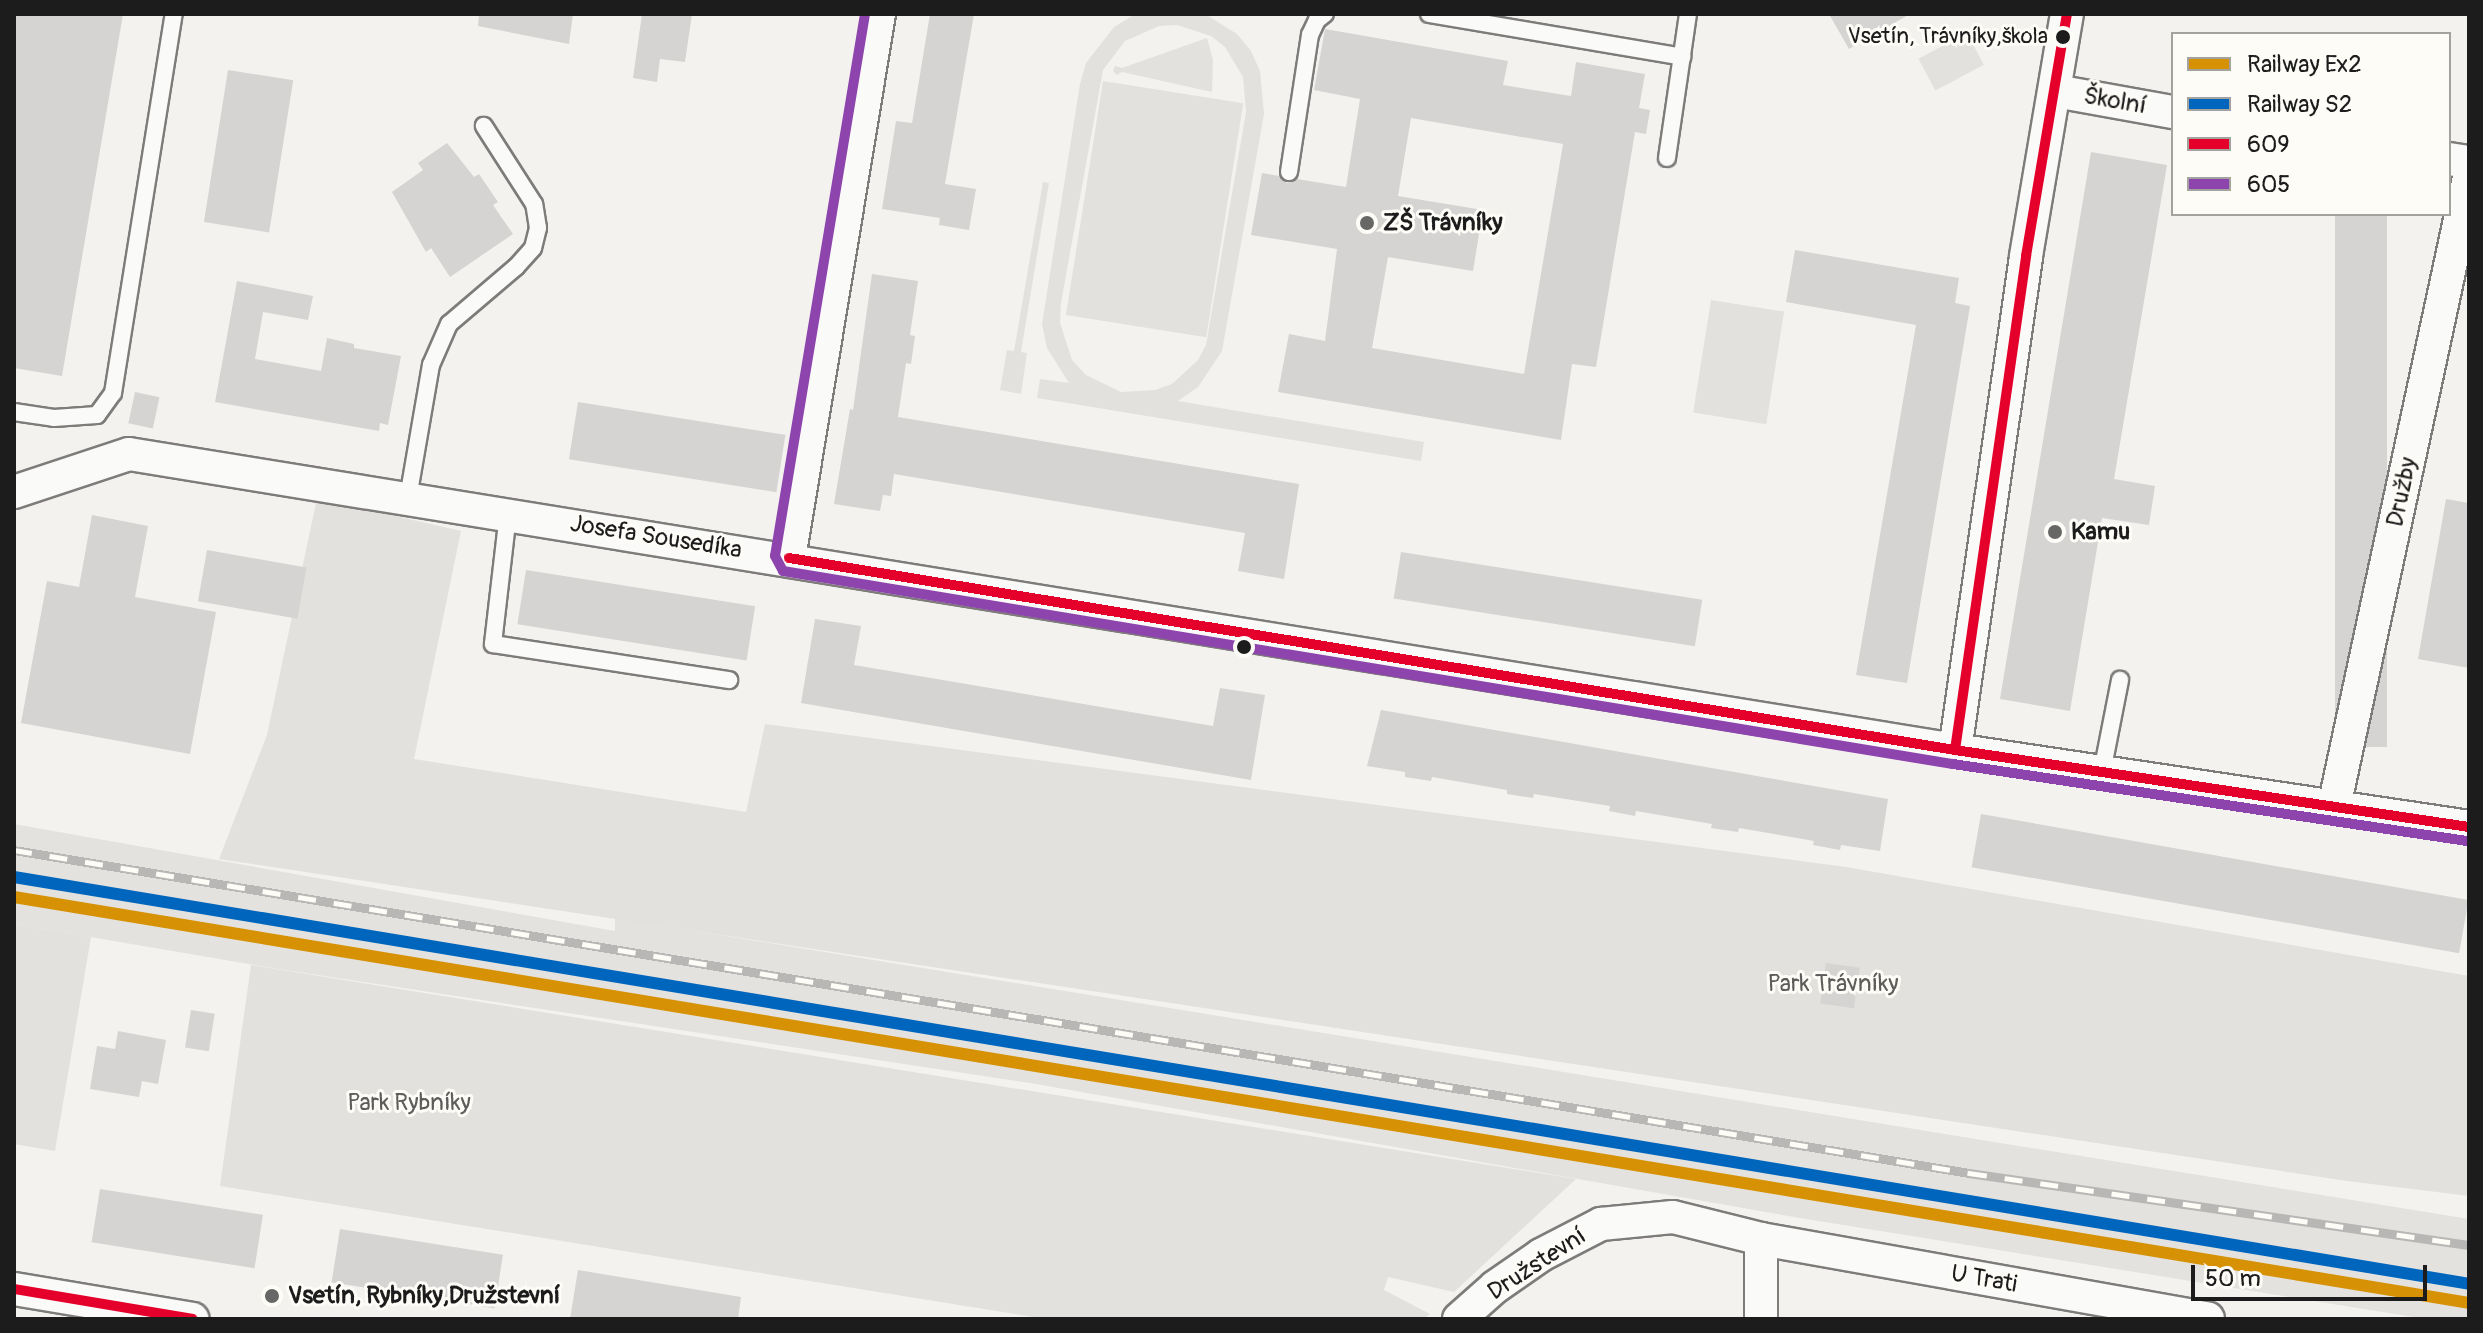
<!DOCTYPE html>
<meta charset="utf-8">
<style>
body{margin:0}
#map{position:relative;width:2483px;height:1333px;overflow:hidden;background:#f3f2ef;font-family:Pangolin,sans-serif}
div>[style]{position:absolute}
.built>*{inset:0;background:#e3e2de}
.green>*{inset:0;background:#e2e1dd;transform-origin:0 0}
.building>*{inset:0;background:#d5d4d2;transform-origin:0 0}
.roads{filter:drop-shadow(2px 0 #7d7c7b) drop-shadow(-2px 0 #7d7c7b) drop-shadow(0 2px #7d7c7b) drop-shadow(0 -2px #7d7c7b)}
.service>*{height:16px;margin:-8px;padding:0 8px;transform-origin:8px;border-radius:8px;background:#fafaf8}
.minor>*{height:32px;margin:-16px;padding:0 16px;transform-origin:16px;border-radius:16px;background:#fafaf8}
.rail>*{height:9px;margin-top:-4.5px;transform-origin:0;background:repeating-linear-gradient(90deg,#fdfcf7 0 18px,#b8b7b6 0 36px);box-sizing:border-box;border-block:2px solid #b8b7b6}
.bus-1>*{height:10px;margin:-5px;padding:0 5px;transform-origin:5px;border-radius:5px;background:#e4002b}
.bus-2>*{height:10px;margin:-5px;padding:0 5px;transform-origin:5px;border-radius:5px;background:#8e44ad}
.rail-1>*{height:12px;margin:-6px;padding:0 6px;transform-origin:6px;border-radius:6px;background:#d69104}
.rail-2>*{height:12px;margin:-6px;padding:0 6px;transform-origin:6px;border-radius:6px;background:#0065bd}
.dots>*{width:22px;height:22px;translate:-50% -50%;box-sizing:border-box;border:4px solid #fdfcf7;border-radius:50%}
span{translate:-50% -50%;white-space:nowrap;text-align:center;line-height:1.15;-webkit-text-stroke:6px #fdfcf7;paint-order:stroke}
.bus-label{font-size:22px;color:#1c1c1c}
.right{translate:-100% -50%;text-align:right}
.street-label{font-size:24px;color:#1c1c1c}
.poi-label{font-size:24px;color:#1c1c1c;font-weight:700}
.left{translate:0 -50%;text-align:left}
.park-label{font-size:24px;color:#5c5c5b}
.frame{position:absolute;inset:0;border:16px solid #1c1c1c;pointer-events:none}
.legend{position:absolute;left:2171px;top:32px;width:280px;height:184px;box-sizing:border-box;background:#fdfcf7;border:2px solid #a3a29f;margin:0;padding:10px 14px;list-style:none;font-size:24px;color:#1c1c1c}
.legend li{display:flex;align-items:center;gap:16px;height:40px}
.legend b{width:40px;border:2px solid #a3a29f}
.scale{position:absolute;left:2191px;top:1265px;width:236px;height:36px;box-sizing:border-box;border:4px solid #1c1c1c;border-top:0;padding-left:10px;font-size:24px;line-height:28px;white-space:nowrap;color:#1c1c1c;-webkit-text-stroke:6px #fdfcf7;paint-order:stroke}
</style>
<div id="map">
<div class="built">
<div style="clip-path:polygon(14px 824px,615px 931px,615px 918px,2469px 1219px,2469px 1319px,2426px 1319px,1800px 1218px,1036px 1084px,278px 969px,14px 924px)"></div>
</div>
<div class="green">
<div style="clip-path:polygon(evenodd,1205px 14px,1237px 34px,1251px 51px,1260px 71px,1264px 114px,1222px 351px,1198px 387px,1178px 401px,1424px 442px,1421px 461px,1037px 398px,1040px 379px,1069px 383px,1047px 348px,1042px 324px,1080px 84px,1086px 63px,1114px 27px,1134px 15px,1205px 14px,1177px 25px,1211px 36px,1225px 47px,1243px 77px,1246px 112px,1206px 345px,1198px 360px,1172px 384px,1155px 390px,1121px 392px,1086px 375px,1072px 360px,1060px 323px,1061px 303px,1103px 70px,1125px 41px,1159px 26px,1177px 25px)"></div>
<div style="left:1967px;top:33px;width:36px;height:55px;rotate:62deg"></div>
<div style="clip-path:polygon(1207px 38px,1213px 60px,1212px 92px,1122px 72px,1117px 75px,1113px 71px,1115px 66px,1122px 68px)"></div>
<div style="left:1103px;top:81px;width:142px;height:237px;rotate:9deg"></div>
<div style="clip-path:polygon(1043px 182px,1049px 183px,1021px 352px,1027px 353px,1021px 394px,1000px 390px,1007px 350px,1014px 351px)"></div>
<div style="left:1711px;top:300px;width:74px;height:114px;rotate:9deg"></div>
<div style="clip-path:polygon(317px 498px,461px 531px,414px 759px,746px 812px,765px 724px,1846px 867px,2469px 976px,2469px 1196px,2347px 1181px,219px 859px,267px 735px)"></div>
<div style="clip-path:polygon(14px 924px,91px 937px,55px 1151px,14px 1144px)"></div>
<div style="clip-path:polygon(251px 965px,1576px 1179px,1454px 1292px,1388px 1277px,1384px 1290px,1430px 1314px,1424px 1319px,1046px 1319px,220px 1186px)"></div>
</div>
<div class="building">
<div style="clip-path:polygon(14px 14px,123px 14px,62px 376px,14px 368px)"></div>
<div style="clip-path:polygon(479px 14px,573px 14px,569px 44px,478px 26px)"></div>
<div style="clip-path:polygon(642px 14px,692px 14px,685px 62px,660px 59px,657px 82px,633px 78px)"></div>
<div style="clip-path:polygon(930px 14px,974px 14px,945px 184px,976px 189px,969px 230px,939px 225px,940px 218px,882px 209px,896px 121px,912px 123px)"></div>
<div style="clip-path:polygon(1829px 14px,1910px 14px,1849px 49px)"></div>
<div style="clip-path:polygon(evenodd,1325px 29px,1508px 61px,1503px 85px,1571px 96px,1576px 62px,1645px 74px,1639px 108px,1650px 110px,1646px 134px,1635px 132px,1596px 367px,1572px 364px,1561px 440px,1278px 392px,1289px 334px,1325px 341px,1337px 249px,1251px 235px,1262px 173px,1279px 176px,1287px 183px,1297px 179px,1346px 187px,1360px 99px,1314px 90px,1325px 29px,1411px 118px,1563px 144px,1524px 374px,1372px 348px,1388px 257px,1473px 271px,1483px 210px,1398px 196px,1411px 118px)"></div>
<div style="left:228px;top:70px;width:66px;height:154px;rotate:9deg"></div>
<div style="clip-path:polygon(447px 143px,474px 177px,479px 174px,498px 202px,493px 205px,513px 234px,450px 277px,431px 248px,426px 252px,392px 192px,423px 170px,418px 163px)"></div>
<div style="clip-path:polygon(2091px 152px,2167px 165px,2114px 479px,2155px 486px,2149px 525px,2102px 518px,2070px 711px,2000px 699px)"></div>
<div style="left:2335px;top:214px;width:52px;height:533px"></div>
<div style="clip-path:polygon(1795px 250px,1959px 278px,1955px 303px,1970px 306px,1907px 683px,1856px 675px,1916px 325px,1786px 302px)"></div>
<div style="clip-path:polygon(872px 274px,918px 281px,910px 335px,915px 336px,911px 364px,906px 363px,898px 417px,1299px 484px,1284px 579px,1238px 571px,1245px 533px,894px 474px,891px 496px,883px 495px,880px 511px,834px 504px,850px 409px,853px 410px)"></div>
<div style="clip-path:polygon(237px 281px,313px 296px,308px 320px,263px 312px,255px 359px,321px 371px,327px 338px,354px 344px,354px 348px,401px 356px,388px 425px,380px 423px,379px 431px,215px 402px)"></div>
<div style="left:135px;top:392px;width:25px;height:32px;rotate:12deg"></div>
<div style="left:578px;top:402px;width:210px;height:58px;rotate:9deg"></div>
<div style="clip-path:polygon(2446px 499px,2469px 503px,2469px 668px,2418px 659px)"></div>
<div style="clip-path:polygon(92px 515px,148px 526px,135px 597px,216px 612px,190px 754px,21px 723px,47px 581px,79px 587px)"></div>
<div style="left:207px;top:550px;width:101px;height:52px;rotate:10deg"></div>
<div style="left:1401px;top:552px;width:305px;height:47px;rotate:9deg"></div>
<div style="left:526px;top:570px;width:232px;height:55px;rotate:9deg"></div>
<div style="clip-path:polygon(815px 619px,861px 626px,854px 665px,1213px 726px,1220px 688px,1265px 695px,1251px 780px,801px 703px)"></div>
<div style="clip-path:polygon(1381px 710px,1888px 799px,1880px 851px,1841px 845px,1840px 850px,1813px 845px,1814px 841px,1739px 828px,1738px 832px,1711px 828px,1712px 824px,1636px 811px,1635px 816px,1609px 811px,1610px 806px,1534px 794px,1533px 798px,1507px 794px,1507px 790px,1432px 777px,1431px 781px,1405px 777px,1405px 772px,1367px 766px)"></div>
<div style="left:1981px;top:814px;width:495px;height:54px;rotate:10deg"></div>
<div style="left:1826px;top:963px;width:34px;height:41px;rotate:8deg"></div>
<div style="left:191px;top:1010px;width:24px;height:38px;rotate:9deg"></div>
<div style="clip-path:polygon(118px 1031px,166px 1040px,158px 1084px,142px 1081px,139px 1097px,90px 1089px,97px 1046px,115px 1049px)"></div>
<div style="left:100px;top:1189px;width:165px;height:54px;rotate:9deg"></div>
<div style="left:340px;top:1229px;width:165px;height:54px;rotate:9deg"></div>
<div style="clip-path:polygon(578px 1270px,741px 1297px,738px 1319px,570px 1319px)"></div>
</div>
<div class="roads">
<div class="service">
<div style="left:1429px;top:14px;width:257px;rotate:9.6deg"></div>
<div style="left:1667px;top:158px;width:146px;rotate:-81.7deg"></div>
<div style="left:1289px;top:172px;width:139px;rotate:-81.3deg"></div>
<div style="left:1310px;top:35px;width:17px;rotate:-65deg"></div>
<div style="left:1317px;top:20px;width:10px;rotate:-37deg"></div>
<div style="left:14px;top:412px;width:40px;rotate:8.5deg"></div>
<div style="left:54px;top:418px;width:43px;rotate:-4deg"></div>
<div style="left:97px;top:415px;width:27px;rotate:-54deg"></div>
<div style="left:113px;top:393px;width:384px;rotate:-80.9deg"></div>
<div style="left:408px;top:498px;width:135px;rotate:-80.2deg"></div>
<div style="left:431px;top:365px;width:45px;rotate:-66.3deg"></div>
<div style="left:449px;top:324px;width:88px;rotate:-40.4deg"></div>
<div style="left:516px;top:267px;width:25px;rotate:-48deg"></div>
<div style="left:533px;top:248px;width:21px;rotate:-76deg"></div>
<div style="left:538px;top:228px;width:24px;rotate:-99deg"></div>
<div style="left:534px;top:204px;width:93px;rotate:-122.7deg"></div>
<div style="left:508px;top:514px;width:131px;rotate:96.6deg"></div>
<div style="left:493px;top:644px;width:239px;rotate:8.7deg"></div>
<div style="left:2102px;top:772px;width:94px;rotate:-78.9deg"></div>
</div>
<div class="minor">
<div style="left:2056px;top:91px;width:119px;rotate:10.2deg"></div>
<div style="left:2449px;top:159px;width:20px;rotate:9deg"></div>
<div style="left:14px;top:492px;width:121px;rotate:-18.3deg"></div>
<div style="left:129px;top:454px;width:1850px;rotate:9.21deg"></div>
<div style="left:1955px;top:750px;width:520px;rotate:8.52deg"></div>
<div style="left:789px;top:558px;width:551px;rotate:-80.61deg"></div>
<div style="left:1955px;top:750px;width:499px;rotate:-81.8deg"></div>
<div style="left:2026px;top:256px;width:245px;rotate:-80.4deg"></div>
<div style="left:2334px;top:807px;width:643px;rotate:-77.89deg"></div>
<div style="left:14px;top:1289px;width:181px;rotate:9.5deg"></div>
<div style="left:1459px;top:1319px;width:48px;rotate:-41.6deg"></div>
<div style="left:1495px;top:1287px;width:56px;rotate:-34.8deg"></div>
<div style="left:1541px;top:1255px;width:68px;rotate:-27.3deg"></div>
<div style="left:1601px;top:1224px;width:72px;rotate:-5.6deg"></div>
<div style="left:1673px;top:1217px;width:91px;rotate:14deg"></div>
<div style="left:1761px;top:1239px;width:454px;rotate:10.1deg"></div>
<div style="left:1761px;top:1319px;width:80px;rotate:-90deg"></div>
</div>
</div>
<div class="rail">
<div style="left:14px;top:850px;width:1982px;rotate:9.38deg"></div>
<div style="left:1969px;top:1173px;width:505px;rotate:8.19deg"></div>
</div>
<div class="bus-1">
<div style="left:789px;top:558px;width:1182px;rotate:9.35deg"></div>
<div style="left:1955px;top:750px;width:520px;rotate:8.52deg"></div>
<div style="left:1955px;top:750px;width:499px;rotate:-81.8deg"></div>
<div style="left:2026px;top:256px;width:245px;rotate:-80.4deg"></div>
<div style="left:14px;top:1289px;width:181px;rotate:9.5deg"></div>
</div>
<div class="bus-2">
<div style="left:865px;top:14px;width:549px;rotate:99.43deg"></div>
<div style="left:775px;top:556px;width:17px;rotate:62deg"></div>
<div style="left:783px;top:571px;width:1186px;rotate:9.37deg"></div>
<div style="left:1953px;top:764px;width:520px;rotate:8.52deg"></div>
</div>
<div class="rail-1">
<div style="left:14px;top:897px;width:2488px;rotate:9.39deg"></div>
</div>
<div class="rail-2">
<div style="left:14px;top:877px;width:2489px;rotate:9.41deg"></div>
</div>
<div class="dots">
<div style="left:2063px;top:37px;background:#1c1c1c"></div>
<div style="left:1367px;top:223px;background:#676766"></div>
<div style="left:2055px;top:532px;background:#676766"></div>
<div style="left:1244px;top:647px;background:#1c1c1c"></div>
<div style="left:272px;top:1296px;background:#676766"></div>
</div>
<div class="bus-label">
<span class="right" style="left:2048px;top:37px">Vsetín, Trávníky,škola</span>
</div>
<div class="street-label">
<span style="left:2115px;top:101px;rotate:10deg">Školní</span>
<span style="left:2402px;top:492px;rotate:-78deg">Družby</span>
<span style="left:656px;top:537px;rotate:9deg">Josefa Sousedíka</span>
<span style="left:1537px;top:1264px;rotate:-33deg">Družstevní</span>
<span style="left:1984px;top:1279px;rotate:10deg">U Trati</span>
</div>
<div class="poi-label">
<span class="left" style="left:1383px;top:223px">ZŠ Trávníky</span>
<span class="left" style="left:2071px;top:532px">Kamu</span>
<span class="left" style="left:288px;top:1296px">Vsetín, Rybníky,Družstevní</span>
</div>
<div class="park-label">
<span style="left:1833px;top:984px">Park Trávníky</span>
<span style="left:409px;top:1103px">Park Rybníky</span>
</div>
<div class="frame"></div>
<ul class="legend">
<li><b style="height:10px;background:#d69104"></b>Railway Ex2</li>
<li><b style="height:10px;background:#0065bd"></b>Railway S2</li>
<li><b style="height:10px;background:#e4002b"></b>609</li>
<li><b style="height:10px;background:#8e44ad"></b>605</li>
</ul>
<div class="scale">50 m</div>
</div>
